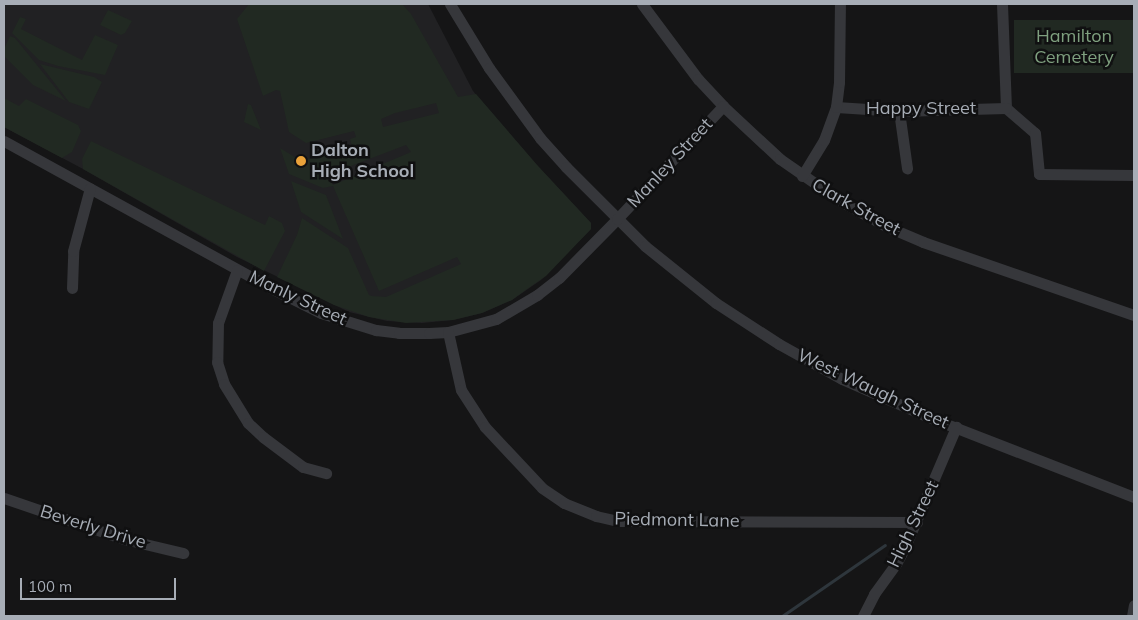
<!DOCTYPE html>
<style>
body{margin:0}
#map{position:relative;width:1138px;height:620px;overflow:hidden;background:#151516;font-family:Mulish,sans-serif}
div>[style]{position:absolute}
.built>*{inset:0;background:#212123}
.green>*{inset:0;background:#212922;transform-origin:0 0}
.stream>*{height:3px;margin:-1.5px;padding:0 1.5px;transform-origin:1.5px;border-radius:1.5px;background:#2e363c}
.minor>*{height:11px;margin:-5.5px;padding:0 5.5px;transform-origin:5.5px;border-radius:5.5px;background:#36373b}
.dots>*{width:14px;height:14px;translate:-50% -50%;box-sizing:border-box;border:2px solid #101011;border-radius:50%}
span{translate:-50% -50%;white-space:nowrap;text-align:center;line-height:1.15;-webkit-text-stroke:5px #101011;paint-order:stroke}
.park-label{font-size:18px;color:#7fa07f}
.street-label{font-size:18px;color:#a7adb6}
.poi-label{font-size:18px;color:#a7adb6;font-weight:700}
.left{translate:0 -50%;text-align:left}
.frame{position:absolute;inset:0;border:5px solid #a7adb6;pointer-events:none}
.scale{position:absolute;left:20px;top:578px;width:156px;height:22px;box-sizing:border-box;border:2px solid #a7adb6;border-top:0;padding-left:6px;font-size:15px;line-height:18px;white-space:nowrap;color:#a7adb6;-webkit-text-stroke:4px #101011;paint-order:stroke}
</style>
<div id="map">
<div class="built">
<div style="clip-path:polygon(4px 4px,428px 4px,473px 91px,537px 165px,591px 223px,591px 229px,541px 280px,512px 300px,482px 313px,453px 320px,422px 323px,387px 321px,349px 312px,237px 257px,83px 169px,4px 127px)"></div>
</div>
<div class="green">
<div style="clip-path:polygon(evenodd,249px 4px,402px 4px,411px 14px,458px 97px,476px 94px,537px 165px,591px 223px,591px 229px,546px 276px,527px 289px,512px 300px,482px 313px,453px 320px,406px 323px,369px 317px,334px 305px,277px 277px,297px 235px,302px 218px,348px 248px,369px 295px,372px 296px,386px 297px,461px 264px,457px 257px,379px 291px,333px 186px,323px 188px,289px 174px,280px 148px,301px 161px,352px 147px,350px 139px,356px 137px,354px 131px,306px 143px,289px 132px,280px 91px,276px 90px,263px 96px,237px 19px,249px 4px,436px 103px,439px 113px,383px 127px,381px 119px,395px 113px,436px 103px,249px 4px,406px 145px,411px 152px,333px 185px,327px 175px,406px 145px)"></div>
<div style="clip-path:polygon(108px 10px,132px 21px,125px 33px,121px 35px,100px 25px)"></div>
<div style="clip-path:polygon(20px 17px,26px 19px,21px 29px,82px 60px,95px 35px,118px 45px,105px 75px,58px 66px,39px 60px,12px 33px)"></div>
<div style="left:1014px;top:20px;width:120px;height:53px"></div>
<div style="clip-path:polygon(10px 36px,15px 38px,66px 101px,33px 85px,4px 56px,4px 49px)"></div>
<div style="clip-path:polygon(40px 64px,94px 77px,102px 82px,89px 109px,69px 102px)"></div>
<div style="clip-path:polygon(4px 98px,19px 106px,26px 99px,78px 125px,81px 131px,72px 152px,62px 158px,4px 127px)"></div>
<div style="clip-path:polygon(248px 104px,251px 105px,261px 130px,244px 122px)"></div>
<div style="clip-path:polygon(91px 141px,265px 225px,269px 216px,282px 223px,285px 231px,264px 271px,83px 169px,82px 159px)"></div>
<div style="clip-path:polygon(291px 181px,326px 195px,343px 239px,301px 212px)"></div>
</div>
<div class="stream">
<div style="left:782px;top:616px;width:125px;rotate:-34.6deg"></div>
</div>
<div class="minor">
<div style="left:450px;top:4px;width:75px;rotate:58.6deg"></div>
<div style="left:489px;top:68px;width:87px;rotate:53.9deg"></div>
<div style="left:540px;top:138px;width:39px;rotate:48deg"></div>
<div style="left:566px;top:167px;width:112px;rotate:45deg"></div>
<div style="left:645px;top:246px;width:91px;rotate:38.8deg"></div>
<div style="left:716px;top:303px;width:75px;rotate:33.1deg"></div>
<div style="left:779px;top:344px;width:72px;rotate:29.1deg"></div>
<div style="left:842px;top:379px;width:97px;rotate:23.7deg"></div>
<div style="left:931px;top:418px;width:218px;rotate:21.3deg"></div>
<div style="left:642px;top:4px;width:94px;rotate:53.3deg"></div>
<div style="left:698px;top:79px;width:37px;rotate:47deg"></div>
<div style="left:723px;top:106px;width:78px;rotate:42.9deg"></div>
<div style="left:780px;top:159px;width:75px;rotate:34.7deg"></div>
<div style="left:842px;top:202px;width:52px;rotate:28.5deg"></div>
<div style="left:888px;top:227px;width:38px;rotate:23deg"></div>
<div style="left:923px;top:242px;width:223px;rotate:19.1deg"></div>
<div style="left:1002px;top:4px;width:104px;rotate:87.8deg"></div>
<div style="left:1006px;top:108px;width:38px;rotate:41deg"></div>
<div style="left:1035px;top:133px;width:41px;rotate:84.4deg"></div>
<div style="left:1039px;top:174px;width:95px;rotate:0.6deg"></div>
<div style="left:836px;top:107px;width:63px;rotate:3.6deg"></div>
<div style="left:899px;top:111px;width:107px;rotate:-1.6deg"></div>
<div style="left:899px;top:111px;width:58px;rotate:82deg"></div>
<div style="left:4px;top:141px;width:305px;rotate:28.8deg"></div>
<div style="left:271px;top:288px;width:56px;rotate:26.6deg"></div>
<div style="left:321px;top:313px;width:58px;rotate:17.2deg"></div>
<div style="left:376px;top:330px;width:23px;rotate:7deg"></div>
<div style="left:399px;top:333px;width:30px"></div>
<div style="left:429px;top:333px;width:19px;rotate:-3deg"></div>
<div style="left:448px;top:332px;width:50px;rotate:-15.2deg"></div>
<div style="left:496px;top:319px;width:48px;rotate:-30.3deg"></div>
<div style="left:537px;top:295px;width:28px;rotate:-38deg"></div>
<div style="left:559px;top:278px;width:83px;rotate:-45.5deg"></div>
<div style="left:617px;top:219px;width:155px;rotate:-46.8deg"></div>
<div style="left:802px;top:176px;width:42px;rotate:-58.6deg"></div>
<div style="left:824px;top:140px;width:35px;rotate:-70deg"></div>
<div style="left:836px;top:107px;width:25px;rotate:-83deg"></div>
<div style="left:839px;top:82px;width:78px;rotate:-89.3deg"></div>
<div style="left:237px;top:270px;width:56px;rotate:109.7deg"></div>
<div style="left:218px;top:323px;width:39px;rotate:91deg"></div>
<div style="left:217px;top:362px;width:23px;rotate:72deg"></div>
<div style="left:224px;top:384px;width:46px;rotate:58.4deg"></div>
<div style="left:248px;top:423px;width:21px;rotate:43deg"></div>
<div style="left:263px;top:437px;width:50px;rotate:36.9deg"></div>
<div style="left:303px;top:467px;width:24px;rotate:15deg"></div>
<div style="left:72px;top:288px;width:37px;rotate:-88deg"></div>
<div style="left:73px;top:251px;width:65px;rotate:-74.9deg"></div>
<div style="left:448px;top:332px;width:59px;rotate:77.4deg"></div>
<div style="left:461px;top:390px;width:44px;rotate:57deg"></div>
<div style="left:485px;top:427px;width:83px;rotate:46.9deg"></div>
<div style="left:542px;top:488px;width:27px;rotate:34deg"></div>
<div style="left:564px;top:503px;width:35px;rotate:22deg"></div>
<div style="left:596px;top:516px;width:22px;rotate:13deg"></div>
<div style="left:617px;top:521px;width:300px;rotate:0.2deg"></div>
<div style="left:4px;top:498px;width:127px;rotate:18.9deg"></div>
<div style="left:124px;top:539px;width:61px;rotate:13.3deg"></div>
<div style="left:863px;top:616px;width:25px;rotate:-63deg"></div>
<div style="left:874px;top:594px;width:37px;rotate:-54deg"></div>
<div style="left:896px;top:564px;width:17px;rotate:-62deg"></div>
<div style="left:904px;top:549px;width:133px;rotate:-66.9deg"></div>
<div style="left:1132px;top:616px;width:11px;rotate:-80deg"></div>
</div>
<div class="dots">
<div style="left:301px;top:161px;background:#e9a23a"></div>
</div>
<div class="park-label">
<span style="left:1074px;top:47px">Hamilton<br>Cemetery</span>
</div>
<div class="street-label">
<span style="left:921px;top:108px">Happy Street</span>
<span style="left:670px;top:163px;rotate:-47deg">Manley Street</span>
<span style="left:856px;top:207px;rotate:29deg">Clark Street</span>
<span style="left:298px;top:298px;rotate:25deg">Manly Street</span>
<span style="left:873px;top:389px;rotate:25deg">West Waugh Street</span>
<span style="left:677px;top:520px;rotate:1deg">Piedmont Lane</span>
<span style="left:913px;top:524px;rotate:-64deg">High Street</span>
<span style="left:93px;top:527px;rotate:17deg">Beverly Drive</span>
</div>
<div class="poi-label">
<span class="left" style="left:311px;top:161px">Dalton<br>High School</span>
</div>
<div class="frame"></div>
<div class="scale">100 m</div>
</div>
